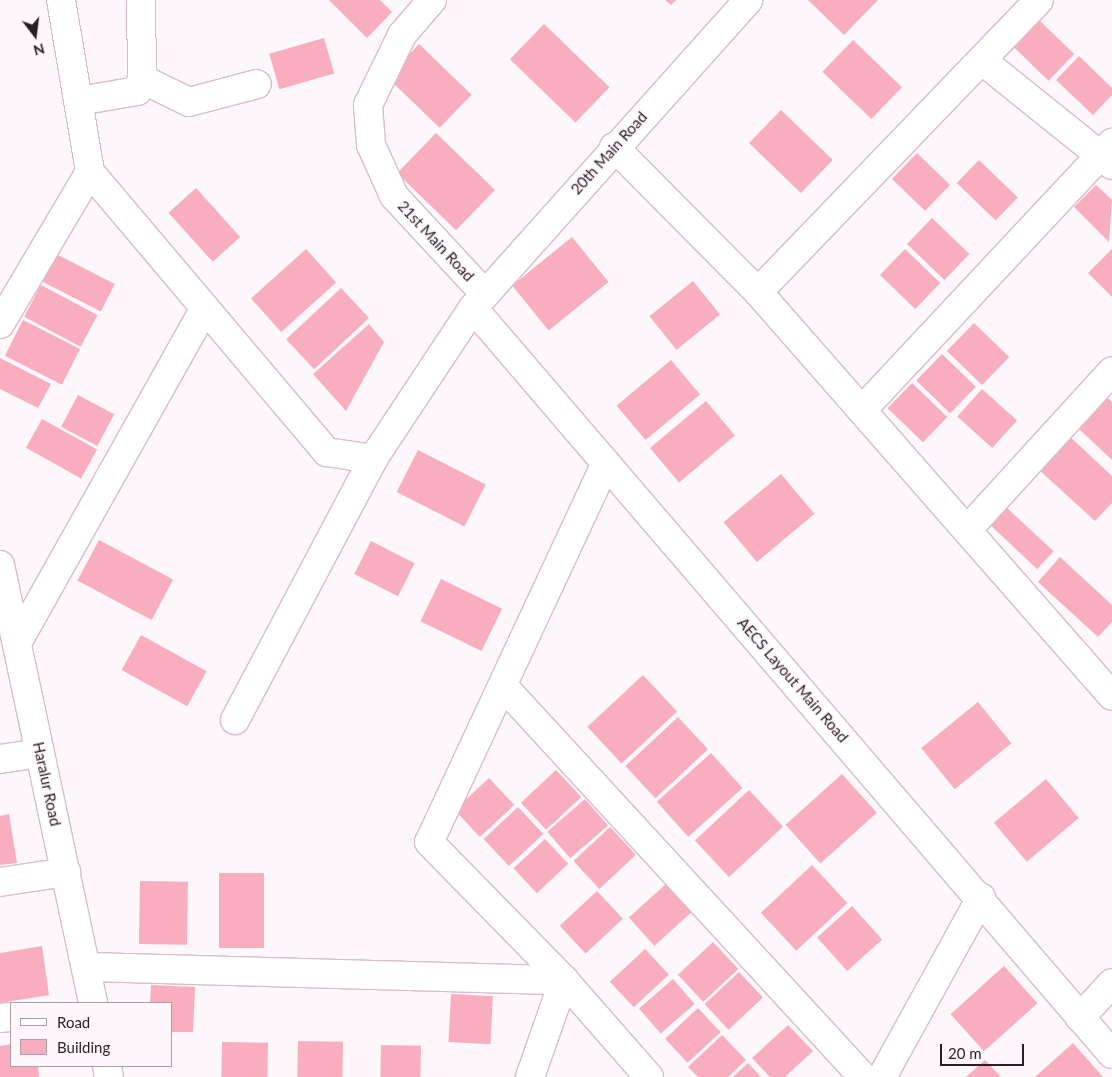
<!DOCTYPE html>
<style>
body{margin:0}
#map{position:relative;width:1112px;height:1077px;overflow:hidden;background:#fdf6fa;font-family:Lato,sans-serif}
div>[style]{position:absolute}
.building>*{inset:0;background:#f9aebf;transform-origin:0 0}
.roads{filter:drop-shadow(1px 0 #dabccd) drop-shadow(-1px 0 #dabccd) drop-shadow(0 1px #dabccd) drop-shadow(0 -1px #dabccd)}
.minor>*{height:28px;margin:-14px;padding:0 14px;transform-origin:14px;border-radius:14px;background:#fff}
span{translate:-50% -50%;white-space:nowrap;text-align:center;line-height:1.15;-webkit-text-stroke:4px #fdf6fa;paint-order:stroke}
.street-label{font-size:15px;color:#291e25}
.legend{position:absolute;left:10px;top:1002px;width:162px;height:65px;box-sizing:border-box;background:#fdf6fa;border:1px solid #a8a0a5;margin:0;padding:6px 9px;list-style:none;font-size:15px;color:#291e25}
.legend li{display:flex;align-items:center;gap:10px;height:25px}
.legend b{width:25px;border:1px solid #a8a0a5}
.north{position:absolute;left:10px;top:10px;width:50px;height:50px;-webkit-text-stroke:4px #fdf6fa;paint-order:stroke;rotate:165deg;font-size:14px;font-weight:700;line-height:20px;text-align:center;color:#291e25}
.north::after{content:'';display:block;margin:auto;width:18px;height:22px;background:#291e25;clip-path:polygon(50% 0,100% 100%,50% 72%,0 100%)}
.scale{position:absolute;left:940px;top:1044px;width:84px;height:22px;box-sizing:border-box;border:2px solid #291e25;border-top:0;padding-left:6px;font-size:15px;line-height:18px;white-space:nowrap;color:#291e25;-webkit-text-stroke:4px #fdf6fa;paint-order:stroke}
</style>
<div id="map">
<div class="building">
<div style="clip-path:polygon(329px 0,380px 0,392px 12px,367px 38px)"></div>
<div style="clip-path:polygon(665px 0,676px 0,671px 5px)"></div>
<div style="clip-path:polygon(808px 0,878px 0,844px 35px)"></div>
<div style="left:1039px;top:20px;width:49px;height:37px;rotate:44deg"></div>
<div style="left:544px;top:24px;width:91px;height:49px;rotate:44deg"></div>
<div style="left:324px;top:38px;width:37px;height:57px;rotate:74deg"></div>
<div style="left:853px;top:40px;width:68px;height:44px;rotate:44deg"></div>
<div style="left:419px;top:44px;width:73px;height:46px;rotate:44deg"></div>
<div style="clip-path:polygon(1079px 56px,1112px 88px,1112px 95px,1093px 115px,1056px 80px)"></div>
<div style="left:781px;top:110px;width:72px;height:46px;rotate:44deg"></div>
<div style="left:436px;top:133px;width:82px;height:56px;rotate:44deg"></div>
<div style="left:917px;top:153px;width:46px;height:36px;rotate:44deg"></div>
<div style="left:979px;top:160px;width:54px;height:32px;rotate:44deg"></div>
<div style="clip-path:polygon(1096px 185px,1112px 200px,1109px 242px,1074px 207px)"></div>
<div style="left:196px;top:188px;width:66px;height:37px;rotate:48deg"></div>
<div style="left:932px;top:218px;width:52px;height:36px;rotate:44deg"></div>
<div style="left:572px;top:237px;width:58px;height:77px;rotate:51deg"></div>
<div style="left:306px;top:249px;width:45px;height:74px;rotate:48deg"></div>
<div style="left:905px;top:249px;width:49px;height:36px;rotate:44deg"></div>
<div style="clip-path:polygon(1112px 249px,1112px 297px,1088px 273px)"></div>
<div style="left:56px;top:254px;width:66px;height:31px;rotate:27deg"></div>
<div style="left:693px;top:281px;width:43px;height:56px;rotate:51deg"></div>
<div style="left:41px;top:285px;width:64px;height:36px;rotate:28deg"></div>
<div style="left:341px;top:288px;width:41px;height:75px;rotate:47deg"></div>
<div style="left:23px;top:320px;width:64px;height:40px;rotate:27deg"></div>
<div style="left:974px;top:323px;width:49px;height:39px;rotate:44deg"></div>
<div style="clip-path:polygon(369px 324px,384px 342px,346px 411px,313px 374px)"></div>
<div style="left:942px;top:354px;width:47px;height:37px;rotate:44deg"></div>
<div style="clip-path:polygon(0 358px,51px 384px,38px 408px,0 389px)"></div>
<div style="left:671px;top:360px;width:45px;height:71px;rotate:50deg"></div>
<div style="left:912px;top:383px;width:49px;height:35px;rotate:44deg"></div>
<div style="left:982px;top:389px;width:47px;height:37px;rotate:42deg"></div>
<div style="left:78px;top:395px;width:41px;height:36px;rotate:28deg"></div>
<div style="clip-path:polygon(1108px 398px,1112px 402px,1112px 460px,1079px 429px)"></div>
<div style="left:706px;top:401px;width:45px;height:73px;rotate:50deg"></div>
<div style="left:42px;top:419px;width:63px;height:33px;rotate:29deg"></div>
<div style="clip-path:polygon(1068px 435px,1112px 476px,1112px 503px,1095px 521px,1037px 468px)"></div>
<div style="left:418px;top:450px;width:76px;height:47px;rotate:27deg"></div>
<div style="left:781px;top:474px;width:52px;height:75px;rotate:50deg"></div>
<div style="left:1006px;top:507px;width:65px;height:24px;rotate:43deg"></div>
<div style="left:99px;top:540px;width:84px;height:46px;rotate:28deg"></div>
<div style="left:371px;top:541px;width:49px;height:37px;rotate:27deg"></div>
<div style="clip-path:polygon(1060px 557px,1112px 605px,1112px 622px,1098px 637px,1038px 582px)"></div>
<div style="left:441px;top:579px;width:68px;height:47px;rotate:26deg"></div>
<div style="left:141px;top:635px;width:75px;height:40px;rotate:29deg"></div>
<div style="left:643px;top:675px;width:50px;height:76px;rotate:47deg"></div>
<div style="left:978px;top:702px;width:53px;height:73px;rotate:51deg"></div>
<div style="left:678px;top:717px;width:44px;height:72px;rotate:47deg"></div>
<div style="left:711px;top:753px;width:47px;height:73px;rotate:48deg"></div>
<div style="left:556px;top:770px;width:37px;height:48px;rotate:47deg"></div>
<div style="left:842px;top:774px;width:52px;height:76px;rotate:48deg"></div>
<div style="left:489px;top:778px;width:37px;height:47px;rotate:47deg"></div>
<div style="left:1046px;top:779px;width:51px;height:68px;rotate:50deg"></div>
<div style="left:749px;top:790px;width:50px;height:74px;rotate:47deg"></div>
<div style="left:585px;top:799px;width:35px;height:50px;rotate:49deg"></div>
<div style="left:518px;top:807px;width:37px;height:47px;rotate:47deg"></div>
<div style="clip-path:polygon(9px 814px,17px 863px,0 865px,0 816px)"></div>
<div style="left:610px;top:827px;width:38px;height:50px;rotate:47deg"></div>
<div style="left:545px;top:839px;width:34px;height:43px;rotate:47deg"></div>
<div style="left:812px;top:865px;width:52px;height:70px;rotate:47deg"></div>
<div style="left:219px;top:873px;width:45px;height:75px"></div>
<div style="left:140px;top:881px;width:48px;height:63px;rotate:1deg"></div>
<div style="left:666px;top:884px;width:38px;height:50px;rotate:48deg"></div>
<div style="left:597px;top:891px;width:38px;height:51px;rotate:47deg"></div>
<div style="left:852px;top:906px;width:45px;height:47px;rotate:48deg"></div>
<div style="left:713px;top:942px;width:37px;height:48px;rotate:47deg"></div>
<div style="clip-path:polygon(42px 946px,49px 995px,0 1003px,0 953px)"></div>
<div style="left:645px;top:949px;width:35px;height:48px;rotate:47deg"></div>
<div style="left:1004px;top:966px;width:50px;height:72px;rotate:48deg"></div>
<div style="left:739px;top:972px;width:35px;height:47px;rotate:47deg"></div>
<div style="left:673px;top:979px;width:33px;height:45px;rotate:49deg"></div>
<div style="clip-path:polygon(151px 985px,195px 987px,193px 1032px,171px 1032px,171px 1003px,150px 1003px)"></div>
<div style="left:451px;top:994px;width:42px;height:48px;rotate:3deg"></div>
<div style="left:698px;top:1008px;width:33px;height:45px;rotate:47deg"></div>
<div style="clip-path:polygon(788px 1025px,813px 1051px,785px 1077px,770px 1077px,752px 1058px)"></div>
<div style="clip-path:polygon(722px 1035px,746px 1060px,728px 1077px,698px 1077px,688px 1067px)"></div>
<div style="left:298px;top:1041px;width:45px;height:36px;rotate:1deg"></div>
<div style="left:222px;top:1042px;width:46px;height:35px;rotate:1deg"></div>
<div style="clip-path:polygon(1073px 1043px,1103px 1077px,1035px 1077px)"></div>
<div style="clip-path:polygon(11px 1044px,11px 1066px,38px 1066px,39px 1077px,0 1077px,0 1046px)"></div>
<div style="left:381px;top:1045px;width:40px;height:32px;rotate:1deg"></div>
<div style="clip-path:polygon(985px 1060px,1001px 1077px,966px 1077px)"></div>
<div style="clip-path:polygon(748px 1063px,761px 1077px,733px 1077px)"></div>
</div>
<div class="roads">
<div class="minor">
<div style="left:61px;top:0;width:174px;rotate:80.4deg"></div>
<div style="left:90px;top:172px;width:367px;rotate:49.8deg"></div>
<div style="left:327px;top:452px;width:47px;rotate:8.7deg"></div>
<div style="left:373px;top:459px;width:181px;rotate:-56.5deg"></div>
<div style="left:473px;top:308px;width:413px;rotate:-48.2deg"></div>
<div style="left:432px;top:0;width:46px;rotate:130.6deg"></div>
<div style="left:402px;top:35px;width:78px;rotate:115.9deg"></div>
<div style="left:368px;top:105px;width:40px;rotate:85.7deg"></div>
<div style="left:371px;top:145px;width:56px;rotate:65.7deg"></div>
<div style="left:394px;top:196px;width:134px;rotate:47.1deg"></div>
<div style="left:984px;top:62px;width:164px;rotate:38.8deg"></div>
<div style="left:142px;top:79px;width:52px;rotate:26.1deg"></div>
<div style="left:189px;top:102px;width:70px;rotate:-14.8deg"></div>
<div style="left:79px;top:101px;width:59px;rotate:-9.8deg"></div>
<div style="left:137px;top:91px;width:13px;rotate:-67deg"></div>
<div style="left:142px;top:79px;width:79px;rotate:-90.7deg"></div>
<div style="left:614px;top:147px;width:204px;rotate:45.2deg"></div>
<div style="left:758px;top:292px;width:537px;rotate:48.77deg"></div>
<div style="left:758px;top:292px;width:405px;rotate:-46.1deg"></div>
<div style="left:473px;top:308px;width:982px;rotate:49.42deg"></div>
<div style="left:0;top:324px;width:177px;rotate:-59.4deg"></div>
<div style="left:862px;top:410px;width:366px;rotate:-46.9deg"></div>
<div style="left:606px;top:463px;width:418px;rotate:115deg"></div>
<div style="left:429px;top:842px;width:193px;rotate:45.6deg"></div>
<div style="left:564px;top:980px;width:129px;rotate:48.8deg"></div>
<div style="left:967px;top:530px;width:215px;rotate:-47.6deg"></div>
<div style="left:0;top:565px;width:448px;rotate:78deg"></div>
<div style="left:17px;top:643px;width:384px;rotate:-60.7deg"></div>
<div style="left:504px;top:687px;width:530px;rotate:47.37deg"></div>
<div style="left:235px;top:720px;width:295px;rotate:-62.1deg"></div>
<div style="left:0;top:759px;width:40px;rotate:-8.5deg"></div>
<div style="left:0;top:882px;width:67px;rotate:-8.6deg"></div>
<div style="left:86px;top:967px;width:478px;rotate:1.6deg"></div>
<div style="left:564px;top:980px;width:103px;rotate:109.3deg"></div>
<div style="left:0;top:1018px;width:11px;rotate:-5deg"></div>
<div style="left:1080px;top:1018px;width:47px;rotate:-47.6deg"></div>
<div style="left:107px;top:1066px;width:11px;rotate:80deg"></div>
<div style="left:882px;top:1077px;width:205px;rotate:-61.1deg"></div>
</div>
</div>
<div class="street-label">
<span style="left:609px;top:153px;rotate:-48deg">20th Main Road</span>
<span style="left:436px;top:241px;rotate:47deg">21st Main Road</span>
<span style="left:793px;top:680px;rotate:49deg">AECS Layout Main Road</span>
<span style="left:47px;top:784px;rotate:78deg">Haralur Road</span>
</div>
<ul class="legend">
<li><b style="height:6px;background:#fff"></b>Road</li>
<li><b style="height:14px;background:#f9aebf"></b>Building</li>
</ul>
<div class="north">N</div>
<div class="scale">20 m</div>
</div>
